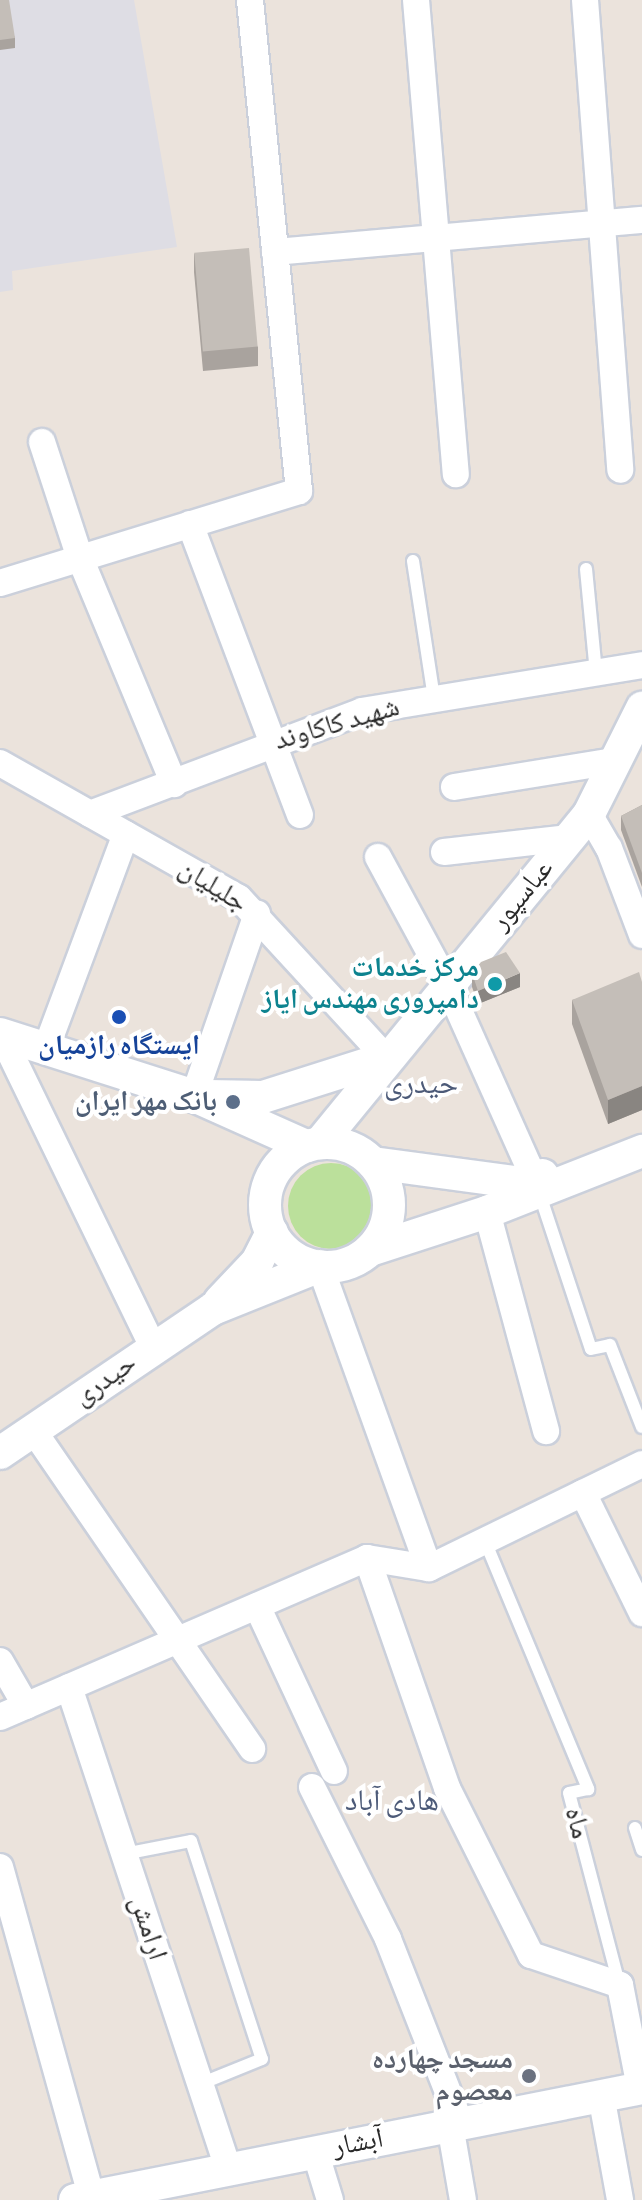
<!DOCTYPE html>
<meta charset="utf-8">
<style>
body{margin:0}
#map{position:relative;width:642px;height:2200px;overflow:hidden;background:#ebe3dc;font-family:"Alegreya Sans","Noto Naskh Arabic",sans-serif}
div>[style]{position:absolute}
.industrial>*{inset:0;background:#dedde4}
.green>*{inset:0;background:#bbe09b}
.round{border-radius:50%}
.roads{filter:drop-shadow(2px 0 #cbd0db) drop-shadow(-2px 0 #cbd0db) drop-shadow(0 2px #cbd0db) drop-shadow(0 -2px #cbd0db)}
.service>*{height:12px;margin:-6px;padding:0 6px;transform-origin:6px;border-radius:6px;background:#fff}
.minor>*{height:26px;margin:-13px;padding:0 13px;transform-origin:13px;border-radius:13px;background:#fff}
.tertiary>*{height:32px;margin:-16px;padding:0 16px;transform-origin:16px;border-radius:16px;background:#fff}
.tertiary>.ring{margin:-16px;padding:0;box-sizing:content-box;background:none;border:32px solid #fff;border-radius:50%}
.wall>*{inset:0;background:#a9a39e}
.shaded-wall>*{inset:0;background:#898581}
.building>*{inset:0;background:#c4beb8;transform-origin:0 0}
.dots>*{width:22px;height:22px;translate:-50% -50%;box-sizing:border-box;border:4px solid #fff;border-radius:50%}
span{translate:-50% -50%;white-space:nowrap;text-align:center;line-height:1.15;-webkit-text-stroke:8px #fff;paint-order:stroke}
.street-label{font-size:28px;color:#2a2a2a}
.culture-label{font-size:28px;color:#0d838f;font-weight:700}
.right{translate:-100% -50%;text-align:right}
.transit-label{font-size:28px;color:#164399;font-weight:700}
.service-label{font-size:28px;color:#4e5e75;font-weight:700}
.worship-label{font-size:28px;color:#5b616d;font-weight:700}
.neighbourhood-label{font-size:30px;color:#4c5a78}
</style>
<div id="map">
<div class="industrial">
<div style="clip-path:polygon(0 0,134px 0,177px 247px,12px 271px,13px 290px,0 292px)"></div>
</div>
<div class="green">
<div class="round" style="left:288px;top:1163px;width:86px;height:86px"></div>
</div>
<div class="roads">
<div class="service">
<div style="left:413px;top:561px;width:140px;rotate:81.3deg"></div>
<div style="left:586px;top:569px;width:104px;rotate:84.5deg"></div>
<div style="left:539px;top:1192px;width:165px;rotate:71.7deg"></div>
<div style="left:591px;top:1349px;width:19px;rotate:-12deg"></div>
<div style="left:610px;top:1345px;width:88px;rotate:68.7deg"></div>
<div style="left:485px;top:1541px;width:269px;rotate:67.4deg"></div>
<div style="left:588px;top:1789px;width:19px;rotate:168deg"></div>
<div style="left:569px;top:1793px;width:196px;rotate:75.3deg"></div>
<div style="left:635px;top:1828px;width:23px;rotate:72deg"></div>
<div style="left:124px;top:1854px;width:68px;rotate:-11deg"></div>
<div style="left:191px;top:1841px;width:229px;rotate:72deg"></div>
<div style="left:262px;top:2059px;width:67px;rotate:158deg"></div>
</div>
<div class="minor">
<div style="left:416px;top:0;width:476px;rotate:85.2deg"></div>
<div style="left:585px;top:0;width:471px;rotate:85.7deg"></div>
<div style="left:275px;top:252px;width:368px;rotate:-5deg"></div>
<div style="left:42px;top:442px;width:122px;rotate:71.9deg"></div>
<div style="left:80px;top:558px;width:245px;rotate:67.4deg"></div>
<div style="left:190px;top:524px;width:311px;rotate:69.3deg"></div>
<div style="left:0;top:583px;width:313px;rotate:-17.1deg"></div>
<div style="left:299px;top:491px;width:493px;rotate:-95.7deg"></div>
<div style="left:0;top:763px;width:274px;rotate:29.5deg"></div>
<div style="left:239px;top:898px;width:217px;rotate:47.4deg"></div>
<div style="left:454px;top:787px;width:163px;rotate:-9.2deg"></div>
<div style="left:90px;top:814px;width:291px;rotate:-20.7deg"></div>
<div style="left:362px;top:711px;width:284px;rotate:-9.3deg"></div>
<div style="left:589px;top:814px;width:39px;rotate:60deg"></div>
<div style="left:609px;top:848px;width:93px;rotate:69.2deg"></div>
<div style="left:444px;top:852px;width:126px;rotate:-6.4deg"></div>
<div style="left:378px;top:857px;width:147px;rotate:61.5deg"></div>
<div style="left:448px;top:986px;width:210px;rotate:65.9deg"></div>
<div style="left:1px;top:1034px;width:348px;rotate:64.1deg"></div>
<div style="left:47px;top:1046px;width:226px;rotate:-69.6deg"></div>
<div style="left:194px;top:1096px;width:193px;rotate:-70.9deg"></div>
<div style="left:487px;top:1212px;width:227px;rotate:74.9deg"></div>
<div style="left:320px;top:1266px;width:321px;rotate:70.2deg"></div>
<div style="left:33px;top:1430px;width:387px;rotate:55.5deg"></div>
<div style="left:583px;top:1493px;width:134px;rotate:63.8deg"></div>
<div style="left:367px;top:1558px;width:244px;rotate:70.8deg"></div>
<div style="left:447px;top:1788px;width:187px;rotate:63.3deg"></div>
<div style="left:531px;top:1955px;width:94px;rotate:18.6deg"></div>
<div style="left:620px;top:1985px;width:105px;rotate:79deg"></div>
<div style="left:429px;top:1568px;width:237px;rotate:-26deg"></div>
<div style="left:257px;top:1606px;width:182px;rotate:65deg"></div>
<div style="left:0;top:1661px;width:52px;rotate:60deg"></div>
<div style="left:69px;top:1687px;width:507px;rotate:71.71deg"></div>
<div style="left:0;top:1717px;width:400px;rotate:-23.4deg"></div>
<div style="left:367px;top:1558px;width:63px;rotate:9.2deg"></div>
<div style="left:312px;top:1787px;width:170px;rotate:63.4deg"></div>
<div style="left:388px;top:1939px;width:198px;rotate:68.6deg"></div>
<div style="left:0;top:1867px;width:340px;rotate:74.5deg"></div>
<div style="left:601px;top:2095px;width:107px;rotate:79.7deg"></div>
<div style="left:450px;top:2125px;width:76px;rotate:80.2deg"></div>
<div style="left:315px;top:2151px;width:51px;rotate:73deg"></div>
</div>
<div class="tertiary">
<div style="left:0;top:1034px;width:204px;rotate:17.7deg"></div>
<div style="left:194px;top:1096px;width:123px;rotate:24.1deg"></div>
<div style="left:208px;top:1096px;width:55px;rotate:1deg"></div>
<div style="left:263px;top:1097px;width:129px;rotate:-17.6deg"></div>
<div style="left:320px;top:1143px;width:425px;rotate:-50.7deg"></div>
<div style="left:589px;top:814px;width:119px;rotate:-63.4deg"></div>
<div class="ring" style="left:265px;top:1143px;width:92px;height:92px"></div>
<div style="left:373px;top:1163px;width:149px;rotate:7.7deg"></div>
<div style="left:521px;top:1183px;width:23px;rotate:-20deg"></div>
<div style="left:370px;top:1250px;width:123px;rotate:-18deg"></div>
<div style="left:487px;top:1212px;width:167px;rotate:-21.5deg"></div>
<div style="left:220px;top:1301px;width:54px;rotate:-46.5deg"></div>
<div style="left:257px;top:1262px;width:33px;rotate:-63deg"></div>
<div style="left:0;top:1453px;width:257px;rotate:-34.1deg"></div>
<div style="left:213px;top:1309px;width:115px;rotate:-21.9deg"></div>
<div style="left:75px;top:2200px;width:578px;rotate:-11.17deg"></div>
</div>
</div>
<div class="wall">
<div style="clip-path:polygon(0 0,15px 38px,15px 48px,0 50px)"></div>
<div style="clip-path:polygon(194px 253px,258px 347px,258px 366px,203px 371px,194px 272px)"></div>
<div style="clip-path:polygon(642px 805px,642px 887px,621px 830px,621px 816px)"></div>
<div style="clip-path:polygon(472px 973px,520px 987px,478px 1004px,472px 987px)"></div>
<div style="clip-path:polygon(642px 982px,642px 1110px,608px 1124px,572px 1024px,572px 1000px)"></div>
</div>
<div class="shaded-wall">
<div style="clip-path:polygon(520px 973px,520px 987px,478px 1004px,478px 991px)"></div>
<div style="clip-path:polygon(642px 1086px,642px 1110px,608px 1124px,608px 1100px)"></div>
</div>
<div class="building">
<div style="clip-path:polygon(0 0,9px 0,15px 38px,0 40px)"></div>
<div style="left:249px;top:248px;width:99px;height:55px;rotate:85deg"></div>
<div style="clip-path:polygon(642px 805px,642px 873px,621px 816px)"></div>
<div style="clip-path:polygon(506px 952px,520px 973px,478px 991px,472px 973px,481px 962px)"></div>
<div style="clip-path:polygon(639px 972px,642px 982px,642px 1086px,608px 1100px,572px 1000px)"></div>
</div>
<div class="dots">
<div style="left:495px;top:984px;background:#0f9aa8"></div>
<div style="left:119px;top:1017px;background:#1a4fb4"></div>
<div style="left:233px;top:1102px;background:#5c6f8a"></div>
<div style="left:529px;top:2076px;background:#6b7280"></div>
</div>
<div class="street-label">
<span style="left:337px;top:724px;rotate:-16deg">شهید کاکاوند</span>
<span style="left:213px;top:886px;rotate:32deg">جلیلیان</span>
<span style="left:522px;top:895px;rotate:-51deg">عباسپور</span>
<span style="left:105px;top:1380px;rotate:-35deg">حیدری</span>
<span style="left:577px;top:1823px;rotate:75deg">ماه</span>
<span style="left:148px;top:1928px;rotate:72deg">ارامش</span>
<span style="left:358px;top:2143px;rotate:-11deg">آبشار</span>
</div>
<div class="culture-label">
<span class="right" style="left:479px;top:984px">مرکز خدمات<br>دامپروری مهندس ایاز</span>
</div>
<div class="transit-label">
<span style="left:119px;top:1046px">ایستگاه رازمیان</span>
</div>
<div class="service-label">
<span class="right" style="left:217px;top:1102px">بانک مهر ایران</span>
</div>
<div class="worship-label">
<span class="right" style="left:513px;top:2076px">مسجد چهارده<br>معصوم</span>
</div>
<div class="neighbourhood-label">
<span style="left:421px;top:1084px">حیدری</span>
<span style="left:392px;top:1801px">هادی آباد</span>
</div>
</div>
